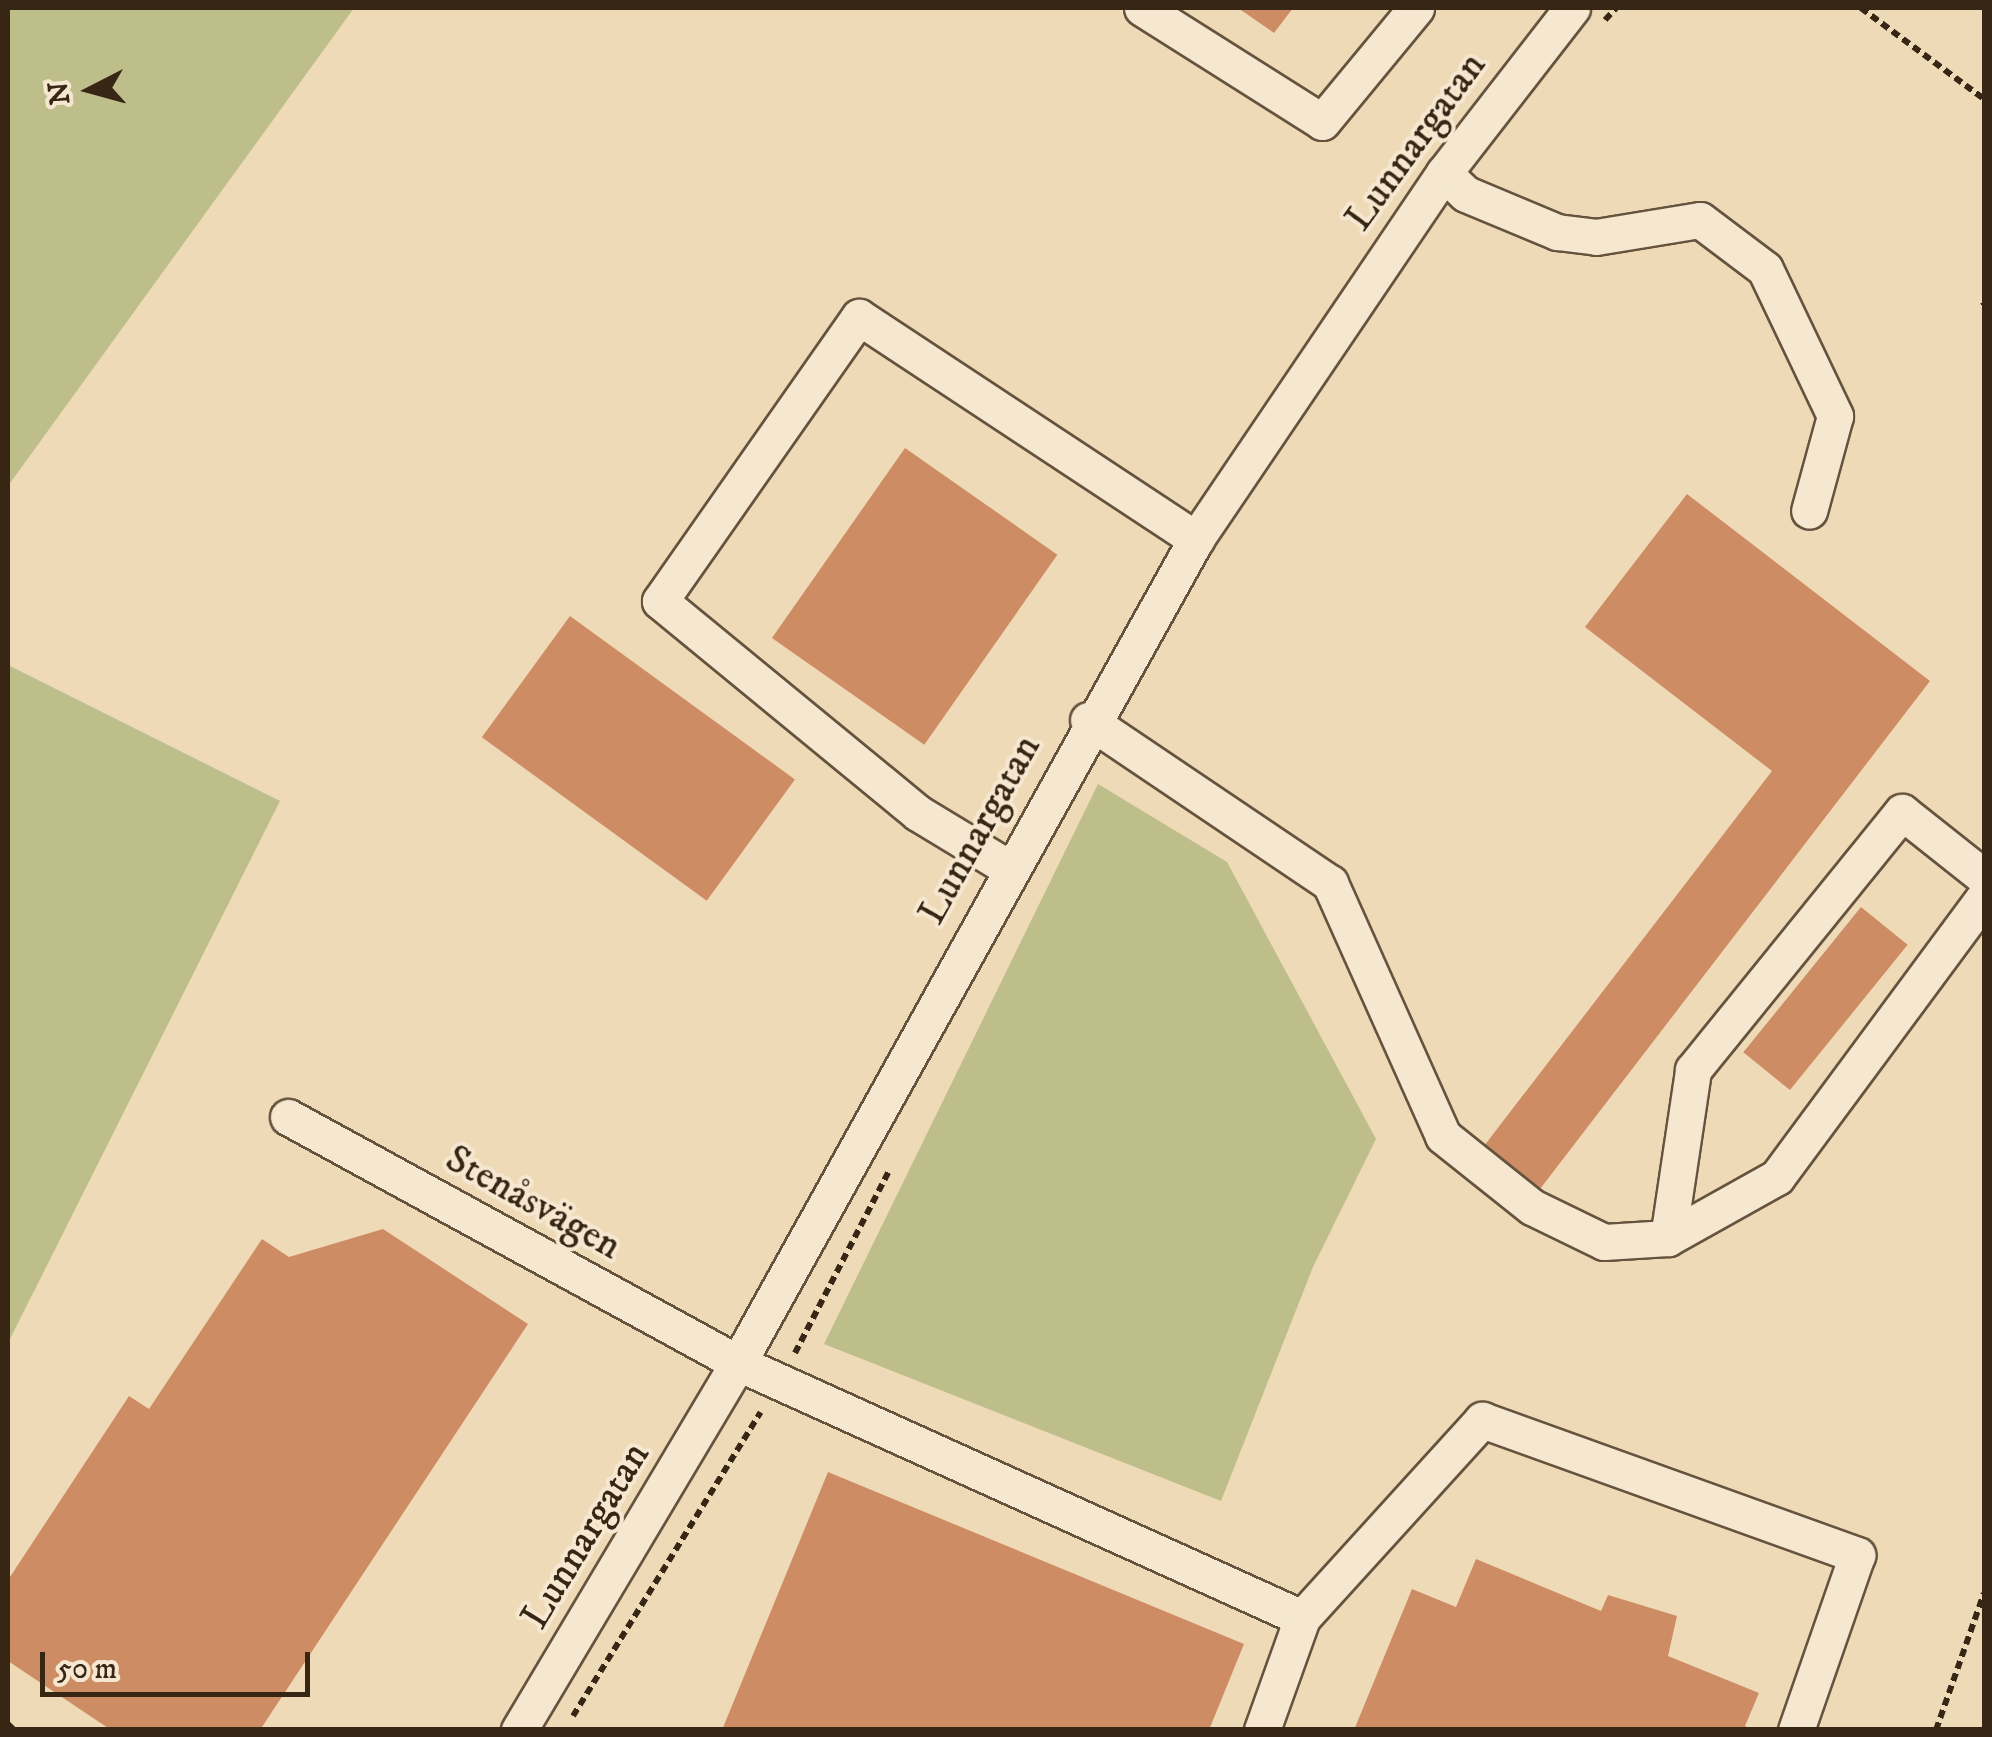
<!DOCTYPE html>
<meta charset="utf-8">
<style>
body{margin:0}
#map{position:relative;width:1992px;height:1737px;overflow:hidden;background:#efdab7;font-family:"IM FELL DW Pica",serif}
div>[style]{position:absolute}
.green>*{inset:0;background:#bebe8b}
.building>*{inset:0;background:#ce8c65;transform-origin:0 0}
.path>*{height:6px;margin-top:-3px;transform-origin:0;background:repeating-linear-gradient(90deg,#382615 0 8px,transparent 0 13px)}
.roads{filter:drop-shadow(2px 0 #66533e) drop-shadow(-2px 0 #66533e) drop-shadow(0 2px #66533e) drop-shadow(0 -2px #66533e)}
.minor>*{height:35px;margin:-17.5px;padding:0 17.5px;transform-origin:17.5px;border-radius:17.5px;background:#f5e7d0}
span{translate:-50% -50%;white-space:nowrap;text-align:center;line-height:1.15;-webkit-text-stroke:8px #f5e7d0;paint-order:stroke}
.street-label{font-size:40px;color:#382615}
.frame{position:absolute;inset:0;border:10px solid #382615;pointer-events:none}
.north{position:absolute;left:40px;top:40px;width:100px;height:100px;-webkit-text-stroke:8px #f5e7d0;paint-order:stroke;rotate:264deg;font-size:28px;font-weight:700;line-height:40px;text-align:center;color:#382615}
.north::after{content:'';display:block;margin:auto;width:35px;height:45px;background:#382615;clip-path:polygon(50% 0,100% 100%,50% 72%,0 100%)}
.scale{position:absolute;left:40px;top:1652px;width:270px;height:45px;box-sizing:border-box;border:5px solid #382615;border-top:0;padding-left:12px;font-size:30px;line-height:35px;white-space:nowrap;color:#382615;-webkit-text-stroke:8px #f5e7d0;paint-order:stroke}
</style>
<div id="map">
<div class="green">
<div style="clip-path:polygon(8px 8px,354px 8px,8px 486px)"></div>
<div style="clip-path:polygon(8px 665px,280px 801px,8px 1343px)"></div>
<div style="clip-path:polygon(1098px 784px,1227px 862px,1376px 1139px,1313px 1267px,1221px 1501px,824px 1344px)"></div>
</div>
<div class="building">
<div style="clip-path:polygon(1238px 8px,1293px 8px,1274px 33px)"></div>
<div style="left:905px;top:448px;width:186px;height:232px;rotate:35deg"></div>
<div style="clip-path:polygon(1687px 494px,1930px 681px,1540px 1189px,1484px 1146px,1772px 771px,1585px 627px)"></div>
<div style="left:570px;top:616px;width:278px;height:150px;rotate:36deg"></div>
<div style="left:1861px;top:907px;width:60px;height:187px;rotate:39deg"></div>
<div style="clip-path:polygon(383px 1229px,528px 1324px,260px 1730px,111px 1730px,8px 1661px,8px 1580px,129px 1396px,149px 1409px,262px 1239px,289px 1257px)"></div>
<div style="clip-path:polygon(828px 1472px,1244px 1644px,1209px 1730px,722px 1730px)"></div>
<div style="clip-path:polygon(1476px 1559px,1601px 1611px,1608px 1595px,1677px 1616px,1668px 1656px,1759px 1693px,1745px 1726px,1753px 1730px,1354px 1730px,1412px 1589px,1456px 1607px)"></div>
</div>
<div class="path">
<div style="left:1861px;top:8px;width:153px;rotate:36.5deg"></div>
<div style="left:1605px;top:20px;width:16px;rotate:-47deg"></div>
<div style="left:1983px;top:302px;width:2px;rotate:63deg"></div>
<div style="left:795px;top:1353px;width:207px;rotate:-62.7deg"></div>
<div style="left:573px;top:1716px;width:357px;rotate:-58.3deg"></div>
<div style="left:8px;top:1724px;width:8px;rotate:45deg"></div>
<div style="left:1936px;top:1730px;width:145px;rotate:-70.7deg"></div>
</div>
<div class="roads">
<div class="minor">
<div style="left:1142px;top:8px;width:213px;rotate:32.3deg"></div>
<div style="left:1322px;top:122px;width:148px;rotate:-50.5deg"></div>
<div style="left:1444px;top:173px;width:30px;rotate:44deg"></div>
<div style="left:1466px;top:194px;width:99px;rotate:22.7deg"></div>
<div style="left:1557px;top:232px;width:39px;rotate:7deg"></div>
<div style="left:1596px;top:237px;width:105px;rotate:-9.3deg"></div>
<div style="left:1700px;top:220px;width:81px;rotate:37deg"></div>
<div style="left:1765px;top:269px;width:163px;rotate:64.5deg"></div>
<div style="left:1835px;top:416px;width:98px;rotate:105.3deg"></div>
<div style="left:1088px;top:720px;width:292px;rotate:34deg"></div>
<div style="left:1330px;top:883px;width:277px;rotate:65.9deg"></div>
<div style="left:1443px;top:1136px;width:114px;rotate:38.6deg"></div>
<div style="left:1532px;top:1207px;width:80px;rotate:25.9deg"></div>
<div style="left:1604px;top:1242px;width:64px;rotate:-3.6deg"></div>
<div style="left:1668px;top:1238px;width:125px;rotate:-29.2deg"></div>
<div style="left:1777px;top:1177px;width:348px;rotate:-53.5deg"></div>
<div style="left:1007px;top:867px;width:104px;rotate:-148.8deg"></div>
<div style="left:918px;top:813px;width:334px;rotate:-140.6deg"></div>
<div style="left:660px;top:601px;width:347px;rotate:-55deg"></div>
<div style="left:859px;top:317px;width:404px;rotate:33.4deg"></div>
<div style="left:288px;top:1117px;width:513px;rotate:28.66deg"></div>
<div style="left:738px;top:1363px;width:619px;rotate:24.33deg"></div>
<div style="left:1668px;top:1238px;width:170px;rotate:-81.5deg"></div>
<div style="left:1693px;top:1070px;width:332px;rotate:-51deg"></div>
<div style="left:1902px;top:812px;width:105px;rotate:38.4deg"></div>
<div style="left:519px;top:1730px;width:427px;rotate:-59.2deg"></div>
<div style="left:738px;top:1363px;width:943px;rotate:-60.93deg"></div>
<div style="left:1196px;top:539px;width:442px;rotate:-55.9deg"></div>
<div style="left:1444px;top:173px;width:209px;rotate:-52.2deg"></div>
<div style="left:1262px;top:1730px;width:119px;rotate:-70.3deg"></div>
<div style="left:1302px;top:1618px;width:268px;rotate:-47.7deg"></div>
<div style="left:1482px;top:1420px;width:399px;rotate:19.8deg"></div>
<div style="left:1857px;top:1555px;width:185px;rotate:109.2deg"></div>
</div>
</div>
<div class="street-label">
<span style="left:1416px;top:142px;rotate:-54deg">Lunnargatan</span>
<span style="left:980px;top:830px;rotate:-61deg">Lunnargatan</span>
<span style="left:533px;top:1203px;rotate:29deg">Stenåsvägen</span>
<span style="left:586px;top:1536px;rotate:-59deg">Lunnargatan</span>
</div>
<div class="frame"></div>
<div class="north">N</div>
<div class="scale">50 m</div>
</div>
